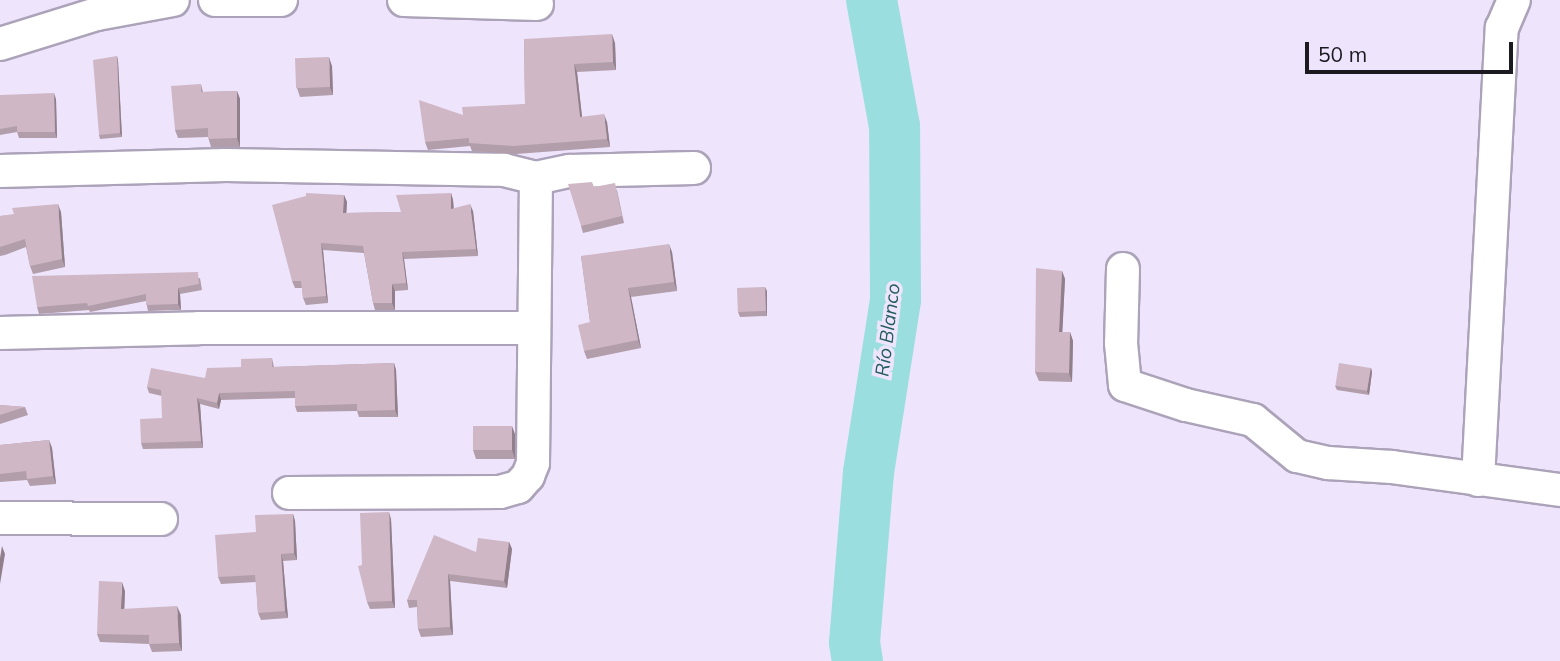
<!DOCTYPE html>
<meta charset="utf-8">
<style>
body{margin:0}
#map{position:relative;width:1560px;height:661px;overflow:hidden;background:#eee5fd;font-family:Mulish,sans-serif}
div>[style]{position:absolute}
.river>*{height:51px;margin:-25.5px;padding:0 25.5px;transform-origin:25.5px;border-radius:25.5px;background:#9bdee0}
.roads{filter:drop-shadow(2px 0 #aca3b9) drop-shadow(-2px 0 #aca3b9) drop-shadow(0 2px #aca3b9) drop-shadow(0 -2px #aca3b9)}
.street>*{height:32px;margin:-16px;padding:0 16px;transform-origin:16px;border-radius:16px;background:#fff}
.wall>*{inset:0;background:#b29daa}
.shaded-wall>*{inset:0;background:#91808b}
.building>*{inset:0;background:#cfb7c6;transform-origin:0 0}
span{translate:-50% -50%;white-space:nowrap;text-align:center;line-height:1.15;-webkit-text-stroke:7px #eee5fd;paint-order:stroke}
.water-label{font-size:19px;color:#235b5d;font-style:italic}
.scale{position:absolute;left:1305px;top:42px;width:208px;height:32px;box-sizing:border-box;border:4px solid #1c1921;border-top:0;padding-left:9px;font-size:21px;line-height:24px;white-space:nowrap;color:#1c1921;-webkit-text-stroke:5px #eee5fd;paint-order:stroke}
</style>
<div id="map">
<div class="river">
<div style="left:857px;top:661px;width:19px;rotate:-99deg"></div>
<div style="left:854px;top:642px;width:171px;rotate:-85.3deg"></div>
<div style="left:868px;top:472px;width:175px;rotate:-81.1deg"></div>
<div style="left:895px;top:299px;width:173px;rotate:-90.3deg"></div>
<div style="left:894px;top:126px;width:128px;rotate:-100.3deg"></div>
</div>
<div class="roads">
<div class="street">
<div style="left:215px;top:0;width:66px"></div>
<div style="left:404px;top:0;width:133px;rotate:1.7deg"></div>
<div style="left:0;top:44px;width:102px;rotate:-17.2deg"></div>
<div style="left:97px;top:14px;width:77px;rotate:-10.4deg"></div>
<div style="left:0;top:171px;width:226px;rotate:-1.5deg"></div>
<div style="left:226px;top:165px;width:278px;rotate:1deg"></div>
<div style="left:504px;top:170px;width:33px;rotate:14deg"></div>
<div style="left:536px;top:178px;width:35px;rotate:-12deg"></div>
<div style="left:570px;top:171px;width:124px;rotate:-1.4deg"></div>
<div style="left:1123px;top:269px;width:74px;rotate:91.5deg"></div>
<div style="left:1121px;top:343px;width:42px;rotate:84.6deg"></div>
<div style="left:1125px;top:385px;width:64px;rotate:18.2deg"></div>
<div style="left:1186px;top:405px;width:69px;rotate:12.6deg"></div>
<div style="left:1253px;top:420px;width:57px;rotate:39.3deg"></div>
<div style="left:1297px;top:456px;width:32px;rotate:13deg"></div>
<div style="left:1328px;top:463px;width:64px;rotate:3.6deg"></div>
<div style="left:1392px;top:467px;width:170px;rotate:7.8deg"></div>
<div style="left:0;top:333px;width:199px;rotate:-1.4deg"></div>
<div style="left:199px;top:328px;width:335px"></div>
<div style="left:1478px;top:480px;width:453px;rotate:-87deg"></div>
<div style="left:1502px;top:28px;width:30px;rotate:-67deg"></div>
<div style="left:289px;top:493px;width:211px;rotate:-0.3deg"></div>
<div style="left:500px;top:492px;width:19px;rotate:-16deg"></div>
<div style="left:518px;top:487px;width:15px;rotate:-48deg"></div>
<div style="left:528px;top:476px;width:14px;rotate:-69deg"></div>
<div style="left:533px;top:463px;width:285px;rotate:-89.4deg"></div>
<div style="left:0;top:518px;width:161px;rotate:0.4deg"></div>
</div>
</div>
<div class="wall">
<div style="clip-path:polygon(524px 39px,615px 43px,616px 70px,577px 72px,582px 117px,607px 122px,610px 147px,516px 154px,472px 151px,470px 146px,428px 150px,425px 142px,463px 115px,525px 104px)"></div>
<div style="clip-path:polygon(117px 56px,118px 61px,122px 137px,100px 139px,99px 135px)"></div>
<div style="clip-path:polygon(332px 66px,333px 95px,300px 97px,297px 88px)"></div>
<div style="clip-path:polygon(201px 84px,203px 92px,237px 91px,240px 99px,240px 147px,211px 147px,208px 137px,178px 138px,175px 130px)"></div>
<div style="clip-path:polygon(0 95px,56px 99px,57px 138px,19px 138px,17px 132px,0 135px)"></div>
<div style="clip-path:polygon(594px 187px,617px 190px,624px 223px,583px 233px,581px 226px)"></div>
<div style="clip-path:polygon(451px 193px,453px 200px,454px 209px,473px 211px,478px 256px,404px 259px,408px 290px,395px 291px,395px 310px,375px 310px,373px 303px,364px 253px,323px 250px,328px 303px,306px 305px,303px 298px,302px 288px,295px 288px,292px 281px,344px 195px,347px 202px,346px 213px,401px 212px)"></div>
<div style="clip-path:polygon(61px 212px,65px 267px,33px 274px,30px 266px,26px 247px,5px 255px,0 256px,0 216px)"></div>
<div style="clip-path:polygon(672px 252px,677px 291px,631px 297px,641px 348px,587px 359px,584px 351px,590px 322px,581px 256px)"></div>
<div style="clip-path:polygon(1062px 271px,1065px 279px,1062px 332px,1070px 332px,1073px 341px,1072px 382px,1039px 381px,1035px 372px)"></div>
<div style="clip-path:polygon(200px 278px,202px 290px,180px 294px,181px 310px,148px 311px,146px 301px,90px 312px,89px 310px,39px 314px,37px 307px)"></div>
<div style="clip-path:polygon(767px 291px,767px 316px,740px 317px,738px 312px)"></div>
<div style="clip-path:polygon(272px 358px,274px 367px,394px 363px,396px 370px,398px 417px,359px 417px,357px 411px,297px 412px,295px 406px,295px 398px,221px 400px,219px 409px,200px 404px,203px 448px,143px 449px,141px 443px,162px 418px,162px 396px,149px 393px,147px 387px,205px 378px)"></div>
<div style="clip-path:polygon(1371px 368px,1372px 372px,1369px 395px,1337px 390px,1335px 386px)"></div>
<div style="clip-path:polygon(0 405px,25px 407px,28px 415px,0 424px)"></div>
<div style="clip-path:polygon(515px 434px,515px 459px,476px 459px,473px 450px)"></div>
<div style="clip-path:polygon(49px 440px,52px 448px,56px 484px,30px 486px,27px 480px,0 482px,0 445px)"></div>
<div style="clip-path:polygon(293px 514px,295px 521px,297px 560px,283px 561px,288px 618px,261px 620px,258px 613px,256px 582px,221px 584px,218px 577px,256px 532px)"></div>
<div style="clip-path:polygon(391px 519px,395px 608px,370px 609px,367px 602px,362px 565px)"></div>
<div style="clip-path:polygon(509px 542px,512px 549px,507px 588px,450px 581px,453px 635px,421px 637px,418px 629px,417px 607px,409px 608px,407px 600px,476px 552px)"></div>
<div style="clip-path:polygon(125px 591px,124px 609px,181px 615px,182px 651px,152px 652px,149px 644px,100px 642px,97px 634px)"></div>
</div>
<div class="shaded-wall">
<div style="clip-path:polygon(612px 34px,615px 43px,616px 70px,613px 62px)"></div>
<div style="clip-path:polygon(117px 56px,118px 61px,122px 137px,120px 133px)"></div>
<div style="clip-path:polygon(329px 57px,332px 66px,333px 95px,330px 87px)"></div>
<div style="clip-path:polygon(574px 64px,577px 72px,583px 125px,580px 117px)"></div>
<div style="clip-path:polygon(237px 91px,240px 99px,240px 147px,237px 138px)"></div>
<div style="clip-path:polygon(54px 93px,56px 99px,57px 138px,55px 132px)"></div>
<div style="clip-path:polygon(604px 114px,607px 122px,610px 147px,607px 139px)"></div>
<div style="clip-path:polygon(451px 193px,453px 200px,454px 216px,451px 209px)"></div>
<div style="clip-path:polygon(344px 195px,347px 202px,346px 220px,343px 213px)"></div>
<div style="clip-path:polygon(58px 204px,61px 212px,65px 267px,62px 259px)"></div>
<div style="clip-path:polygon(470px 204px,473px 211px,478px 256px,476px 249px)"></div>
<div style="clip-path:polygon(321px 243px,323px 250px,328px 303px,326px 296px)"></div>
<div style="clip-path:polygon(669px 244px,672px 252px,677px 291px,674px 282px)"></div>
<div style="clip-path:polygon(402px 252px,404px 259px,408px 290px,406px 283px)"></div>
<div style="clip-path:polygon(1062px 271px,1065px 279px,1062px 340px,1059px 332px)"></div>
<div style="clip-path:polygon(392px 284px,395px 291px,395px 310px,392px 303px)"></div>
<div style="clip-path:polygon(765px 287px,767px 291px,767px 316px,766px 311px)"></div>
<div style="clip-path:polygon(178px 288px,180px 294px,181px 310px,178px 304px)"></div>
<div style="clip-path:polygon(628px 288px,631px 297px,641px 348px,638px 340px)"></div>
<div style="clip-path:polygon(1070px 332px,1073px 341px,1072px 382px,1069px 373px)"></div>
<div style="clip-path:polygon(394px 363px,396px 370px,398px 417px,395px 410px)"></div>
<div style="clip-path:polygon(1371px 368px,1372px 372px,1369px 395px,1367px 391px)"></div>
<div style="clip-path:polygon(219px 393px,221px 400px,219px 409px,217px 403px)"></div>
<div style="clip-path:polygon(197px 398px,200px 404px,203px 448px,201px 441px)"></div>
<div style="clip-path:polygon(512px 426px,515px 434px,515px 459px,512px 450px)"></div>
<div style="clip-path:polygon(49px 440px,52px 448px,56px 484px,53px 476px)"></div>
<div style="clip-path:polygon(389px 512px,391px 519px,395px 608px,392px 601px)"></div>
<div style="clip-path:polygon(293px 514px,295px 521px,297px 560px,294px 553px)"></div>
<div style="clip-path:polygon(509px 542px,512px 549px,507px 588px,504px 581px)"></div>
<div style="clip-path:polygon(2px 546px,5px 554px,0 584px,0 558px)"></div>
<div style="clip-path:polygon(281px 554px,283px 561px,288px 618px,285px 611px)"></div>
<div style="clip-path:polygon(448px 574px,450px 581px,453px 635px,450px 627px)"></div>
<div style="clip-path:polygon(122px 582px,125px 591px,124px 618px,121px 609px)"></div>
<div style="clip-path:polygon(177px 606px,181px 615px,182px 651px,179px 643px)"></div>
</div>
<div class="building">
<div style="clip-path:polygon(612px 34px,613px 62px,574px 64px,580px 117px,604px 114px,607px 139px,513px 146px,469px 143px,469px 138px,425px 142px,419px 100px,463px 115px,462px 107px,525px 104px,524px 39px)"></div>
<div style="clip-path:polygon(117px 56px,120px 133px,99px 135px,93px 60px)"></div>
<div style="left:329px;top:57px;width:30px;height:34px;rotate:88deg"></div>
<div style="clip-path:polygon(201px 84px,201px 92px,237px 91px,237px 138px,208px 139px,208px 128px,175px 130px,171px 86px)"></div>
<div style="clip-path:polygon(54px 93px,55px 132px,17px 132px,17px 126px,0 129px,0 95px)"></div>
<div style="clip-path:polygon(592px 182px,594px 187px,615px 183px,622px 216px,581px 226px,568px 184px)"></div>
<div style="clip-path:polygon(306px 193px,344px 195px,343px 213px,401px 212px,396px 195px,451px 193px,451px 209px,470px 204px,476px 249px,402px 252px,406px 283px,392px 284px,392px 303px,373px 303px,363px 246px,321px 243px,326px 296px,303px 298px,301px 281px,292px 281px,272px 205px,306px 196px)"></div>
<div style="clip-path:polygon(58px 204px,62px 259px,30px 266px,25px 239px,0 247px,0 216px,14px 214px,12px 208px)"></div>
<div style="clip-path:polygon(669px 244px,674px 282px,628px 288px,638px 340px,584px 351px,578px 325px,590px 322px,581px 256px)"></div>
<div style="clip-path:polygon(1036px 268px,1062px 271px,1059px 332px,1070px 332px,1069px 373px,1035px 372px)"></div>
<div style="clip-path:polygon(198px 272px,199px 284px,178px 288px,178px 304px,146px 305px,146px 294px,88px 306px,87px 303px,37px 307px,32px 276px)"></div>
<div style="left:765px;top:287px;width:24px;height:28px;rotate:88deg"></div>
<div style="clip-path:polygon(272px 358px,272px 367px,394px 363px,395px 410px,357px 411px,357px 404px,295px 406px,295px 391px,219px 393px,217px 403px,197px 398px,201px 441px,141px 443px,140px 419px,162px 418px,161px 390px,147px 387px,151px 368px,205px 378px,207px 368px,241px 367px,241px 359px)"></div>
<div style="left:1339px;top:363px;width:32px;height:23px;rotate:9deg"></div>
<div style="clip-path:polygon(0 405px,25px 407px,0 415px)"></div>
<div style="left:473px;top:426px;width:39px;height:24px"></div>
<div style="clip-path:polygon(49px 440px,53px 476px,27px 479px,26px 471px,0 474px,0 445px)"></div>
<div style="clip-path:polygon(389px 512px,392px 601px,367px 602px,358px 566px,362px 565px,360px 513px)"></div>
<div style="clip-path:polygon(293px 514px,294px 553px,281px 554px,285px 611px,258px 613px,255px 575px,218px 577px,215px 535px,256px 532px,255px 515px)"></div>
<div style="clip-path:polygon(434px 535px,476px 552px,478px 538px,509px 542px,504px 581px,448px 574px,450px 627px,418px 629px,417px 600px,407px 600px)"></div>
<div style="clip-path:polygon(99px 581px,122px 582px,121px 609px,177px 606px,179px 643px,149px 644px,149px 635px,97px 634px)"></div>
</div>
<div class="water-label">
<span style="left:888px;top:330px;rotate:-83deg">Río Blanco</span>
</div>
<div class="scale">50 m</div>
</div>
